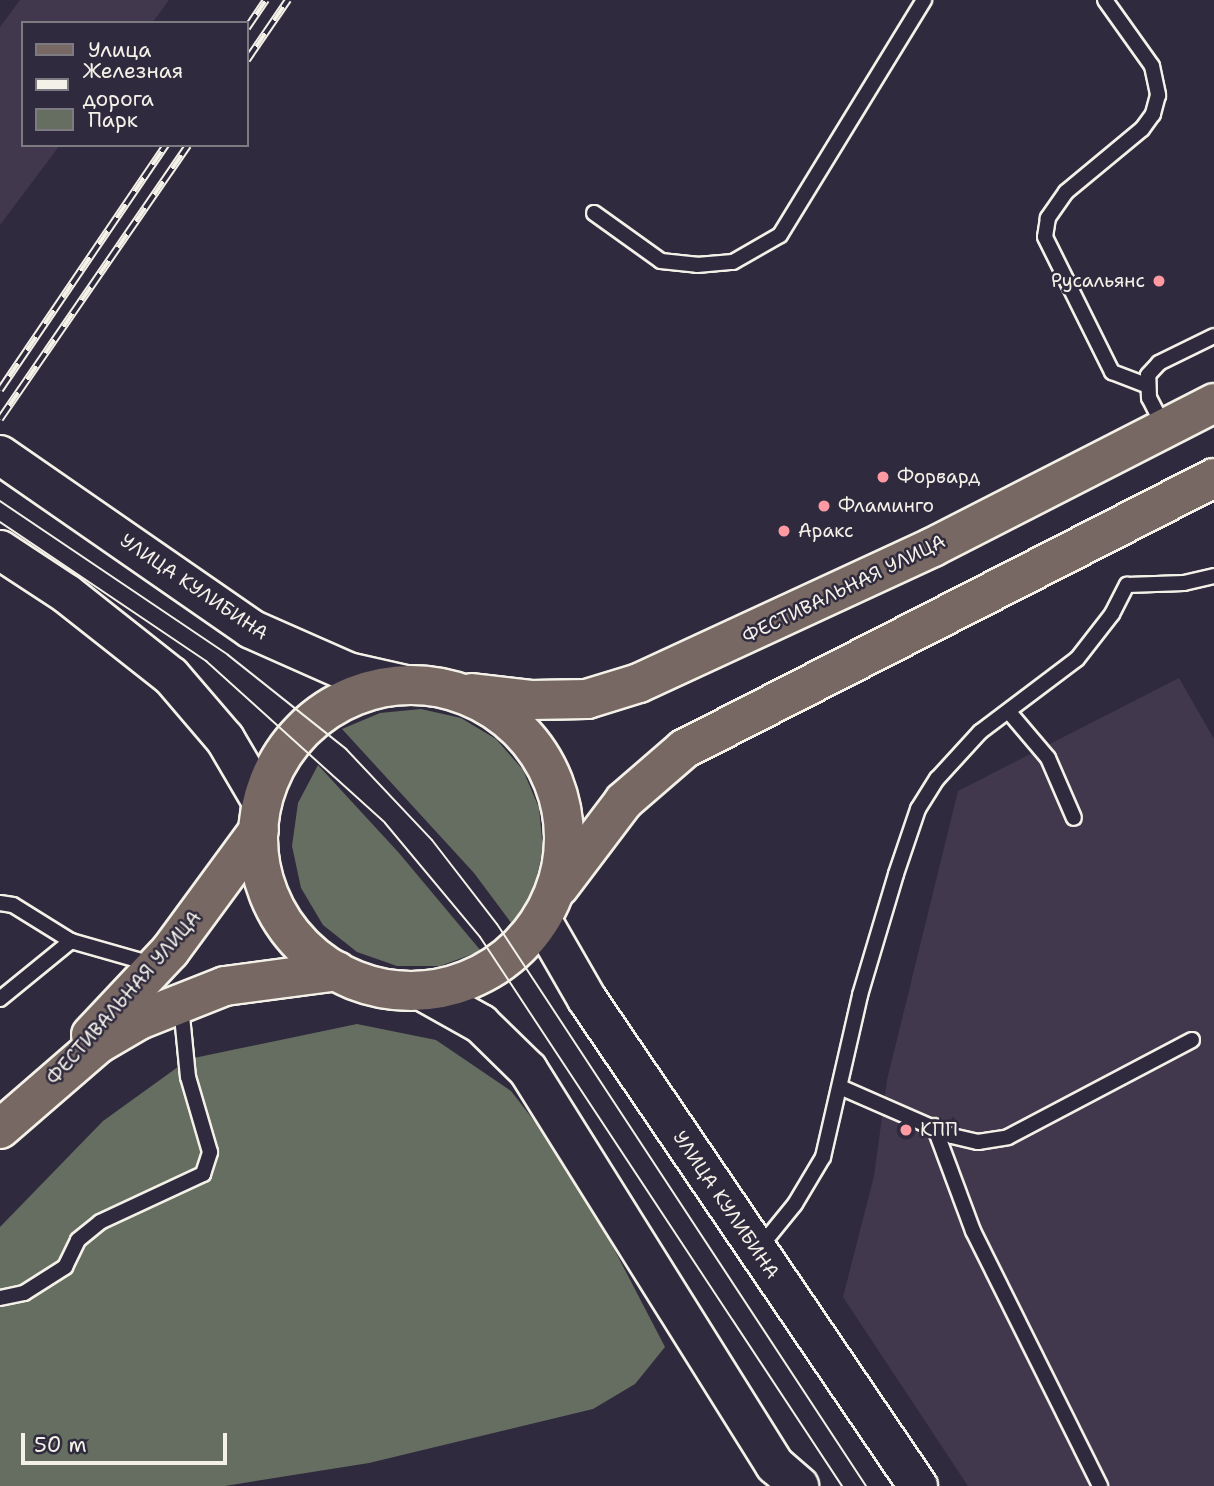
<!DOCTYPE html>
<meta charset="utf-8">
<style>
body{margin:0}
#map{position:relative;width:1214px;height:1486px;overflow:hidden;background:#2f2a3d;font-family:"Shantell Sans",sans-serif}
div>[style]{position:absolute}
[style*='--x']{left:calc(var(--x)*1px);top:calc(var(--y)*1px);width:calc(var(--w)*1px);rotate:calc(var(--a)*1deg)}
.built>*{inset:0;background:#42384d}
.green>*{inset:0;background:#666e61}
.roads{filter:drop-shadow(2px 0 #f4f1e8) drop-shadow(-2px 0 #f4f1e8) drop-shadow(0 2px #f4f1e8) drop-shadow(0 -2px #f4f1e8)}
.lane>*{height:14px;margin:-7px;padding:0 7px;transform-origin:7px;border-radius:7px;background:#2f2a3d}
.secondary>*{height:38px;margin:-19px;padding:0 19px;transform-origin:19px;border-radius:19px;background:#2f2a3d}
.primary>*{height:38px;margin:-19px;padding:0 19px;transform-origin:19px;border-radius:19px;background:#776864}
.primary>.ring{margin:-19px;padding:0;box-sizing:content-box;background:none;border:38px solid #776864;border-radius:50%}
.tram>*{height:2px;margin:-1px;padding:0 1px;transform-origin:1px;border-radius:1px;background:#f4f1e8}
.rail>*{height:8px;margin-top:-4px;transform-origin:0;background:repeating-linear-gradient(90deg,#2f2a3d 0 16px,#f4f1e8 0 32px);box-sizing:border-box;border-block:2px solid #f4f1e8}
.dots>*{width:19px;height:19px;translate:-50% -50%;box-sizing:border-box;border:4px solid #2f2a3d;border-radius:50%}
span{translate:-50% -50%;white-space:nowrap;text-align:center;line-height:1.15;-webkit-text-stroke:5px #2f2a3d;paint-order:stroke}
.poi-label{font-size:19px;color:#f4f1e8}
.right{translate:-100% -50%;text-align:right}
.left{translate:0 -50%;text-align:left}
.street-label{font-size:19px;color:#f4f1e8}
.legend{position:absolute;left:21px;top:21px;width:228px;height:126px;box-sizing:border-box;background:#2f2a3d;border:2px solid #7e7a81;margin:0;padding:9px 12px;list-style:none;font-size:21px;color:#f4f1e8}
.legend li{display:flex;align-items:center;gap:14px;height:35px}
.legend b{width:35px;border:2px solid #7e7a81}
.scale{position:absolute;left:21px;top:1433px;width:206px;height:32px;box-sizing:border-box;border:4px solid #f4f1e8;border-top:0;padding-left:9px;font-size:21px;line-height:24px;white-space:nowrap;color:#f4f1e8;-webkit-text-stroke:5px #2f2a3d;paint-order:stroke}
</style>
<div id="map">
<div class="built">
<i style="clip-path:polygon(20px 0,169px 0,152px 23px,23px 23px,23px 145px,60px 145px,0 225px,0 27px)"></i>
<i style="clip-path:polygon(1179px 678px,1214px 739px,1214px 1486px,968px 1486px,843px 1297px,874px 1176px,887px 1080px,958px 791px)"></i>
</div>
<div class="green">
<i style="clip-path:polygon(421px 709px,461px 718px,496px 739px,523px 770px,539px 808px,543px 849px,534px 889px,512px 924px,474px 873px,342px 729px,380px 713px)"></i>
<i style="clip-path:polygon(318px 765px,399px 853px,481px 951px,440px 966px,397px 966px,357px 952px,323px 925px,301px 888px,292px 846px,298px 803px)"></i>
<i style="clip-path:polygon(357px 1024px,436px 1040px,511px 1091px,574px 1172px,665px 1347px,635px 1384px,593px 1409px,369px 1463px,225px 1486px,0 1486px,0 1227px,103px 1121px,189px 1059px)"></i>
</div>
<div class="roads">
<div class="lane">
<i style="--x:1105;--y:0;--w:81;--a:54.5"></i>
<i style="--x:1152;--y:66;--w:30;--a:78"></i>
<i style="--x:1158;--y:95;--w:20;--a:105"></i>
<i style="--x:1153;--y:114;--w:19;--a:126"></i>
<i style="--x:1142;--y:129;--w:99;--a:140.3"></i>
<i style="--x:1066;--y:192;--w:32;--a:125"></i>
<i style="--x:1048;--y:218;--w:19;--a:99"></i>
<i style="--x:1045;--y:237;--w:151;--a:63.6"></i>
<i style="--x:1112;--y:372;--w:36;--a:21"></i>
<i style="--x:594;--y:213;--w:82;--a:35.6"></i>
<i style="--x:661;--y:261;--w:36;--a:6"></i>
<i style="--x:697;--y:265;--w:36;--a:-5"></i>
<i style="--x:733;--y:262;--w:54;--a:-29.9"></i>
<i style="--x:780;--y:235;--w:276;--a:-58.5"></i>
<i style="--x:1164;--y:427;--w:33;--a:-117"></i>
<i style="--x:1149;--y:398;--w:23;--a:-92"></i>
<i style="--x:1148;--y:375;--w:16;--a:-47"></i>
<i style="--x:1159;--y:363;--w:61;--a:-26.1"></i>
<i style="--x:1009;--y:712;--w:60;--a:49.7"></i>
<i style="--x:1048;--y:758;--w:65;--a:66.6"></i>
<i style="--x:0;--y:903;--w:13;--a:9"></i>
<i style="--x:13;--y:905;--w:68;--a:31.8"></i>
<i style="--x:0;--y:999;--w:92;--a:-39.2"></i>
<i style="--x:71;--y:941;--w:84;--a:15.9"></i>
<i style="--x:840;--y:1087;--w:122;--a:23.6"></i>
<i style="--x:952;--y:1136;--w:27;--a:13"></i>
<i style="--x:978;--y:1142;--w:30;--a:-9"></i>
<i style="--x:1008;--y:1137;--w:208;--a:-27.8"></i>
<i style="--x:934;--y:1126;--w:112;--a:69.6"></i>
<i style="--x:973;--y:1231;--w:285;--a:63.5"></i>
<i style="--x:760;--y:1247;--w:55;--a:-50.9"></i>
<i style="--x:795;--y:1204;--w:55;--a:-59.2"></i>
<i style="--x:823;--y:1157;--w:166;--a:-77.1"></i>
<i style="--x:860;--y:995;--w:126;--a:-73.4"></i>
<i style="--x:896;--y:874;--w:69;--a:-71.3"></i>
<i style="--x:918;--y:809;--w:36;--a:-58"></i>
<i style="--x:937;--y:779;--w:64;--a:-47.5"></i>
<i style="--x:980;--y:732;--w:121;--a:-37"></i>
<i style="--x:1077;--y:659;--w:57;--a:-52.1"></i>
<i style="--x:1112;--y:614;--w:33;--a:-63"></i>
<i style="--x:1127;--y:585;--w:57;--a:-2"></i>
<i style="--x:1184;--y:583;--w:31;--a:-13"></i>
<i style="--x:0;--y:1298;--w:25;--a:-12"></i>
<i style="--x:24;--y:1293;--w:49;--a:-32.4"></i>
<i style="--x:65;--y:1267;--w:30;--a:-64"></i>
<i style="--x:78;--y:1240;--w:28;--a:-39"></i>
<i style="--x:100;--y:1222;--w:114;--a:-25"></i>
<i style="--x:203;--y:1174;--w:23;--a:-72"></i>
<i style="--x:210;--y:1152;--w:78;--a:-106.3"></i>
<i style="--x:188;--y:1077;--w:71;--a:-95.6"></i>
</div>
<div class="secondary">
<i style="--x:0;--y:455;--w:305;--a:34.7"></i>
<i style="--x:251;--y:629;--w:106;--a:23.9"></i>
<i style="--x:348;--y:672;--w:58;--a:12.8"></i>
<i style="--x:0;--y:550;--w:80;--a:33.3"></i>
<i style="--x:67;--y:594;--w:132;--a:38.3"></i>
<i style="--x:171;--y:676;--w:83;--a:49.4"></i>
<i style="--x:225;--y:739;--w:73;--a:59.6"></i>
<i style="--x:541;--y:919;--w:92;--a:60.1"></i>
<i style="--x:587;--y:999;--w:589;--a:55.8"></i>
<i style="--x:422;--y:991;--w:68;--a:29.2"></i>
<i style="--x:481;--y:1024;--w:66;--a:44.4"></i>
<i style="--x:528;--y:1070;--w:466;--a:58"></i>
<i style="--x:775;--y:1465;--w:32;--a:41"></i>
</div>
<div class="primary">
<i class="ring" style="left:258px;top:685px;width:268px;height:268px"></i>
<i style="--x:472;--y:693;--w:59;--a:6.8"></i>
<i style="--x:531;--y:700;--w:56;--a:-1"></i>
<i style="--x:587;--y:699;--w:54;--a:-17.1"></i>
<i style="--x:639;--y:683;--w:324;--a:-24.8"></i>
<i style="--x:933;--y:547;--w:316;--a:-27.1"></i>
<i style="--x:559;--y:887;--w:108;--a:-52.9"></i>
<i style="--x:624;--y:801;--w:79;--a:-40.9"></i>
<i style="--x:684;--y:749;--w:595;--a:-27.08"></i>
<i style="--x:91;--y:1035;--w:115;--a:-46.8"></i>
<i style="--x:170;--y:951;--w:150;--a:-53.7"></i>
<i style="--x:0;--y:1129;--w:130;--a:-40.9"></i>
<i style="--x:98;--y:1044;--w:48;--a:-30.3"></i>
<i style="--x:139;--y:1020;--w:92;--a:-21.6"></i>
<i style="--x:225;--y:986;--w:113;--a:-7.6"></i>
</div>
</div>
<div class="tram">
<i style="--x:0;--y:501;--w:275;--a:34"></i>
<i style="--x:228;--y:655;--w:151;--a:38.5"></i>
<i style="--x:346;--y:749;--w:125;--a:46.6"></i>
<i style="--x:432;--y:840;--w:106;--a:52.3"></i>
<i style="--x:497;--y:924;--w:672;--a:56.71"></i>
<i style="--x:0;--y:522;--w:249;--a:34"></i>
<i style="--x:206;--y:661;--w:241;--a:42.1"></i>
<i style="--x:385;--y:823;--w:148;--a:50.2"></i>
<i style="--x:480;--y:937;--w:658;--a:56.6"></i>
</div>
<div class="rail">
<i style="--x:247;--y:28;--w:34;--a:-56"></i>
<i style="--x:247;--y:60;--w:73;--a:-55.7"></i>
<i style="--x:0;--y:390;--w:296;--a:-55.9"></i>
<i style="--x:0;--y:419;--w:332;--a:-55.5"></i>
</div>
<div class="dots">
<i style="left:1159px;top:281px;background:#ff9aa2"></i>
<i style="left:883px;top:477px;background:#ff9aa2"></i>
<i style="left:824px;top:506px;background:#ff9aa2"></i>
<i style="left:784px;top:531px;background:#ff9aa2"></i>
<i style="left:906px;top:1130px;background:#ff9aa2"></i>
</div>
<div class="poi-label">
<span class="right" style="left:1145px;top:281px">Русальянс</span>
<span class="left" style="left:897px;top:477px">Форвард</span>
<span class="left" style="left:838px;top:506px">Фламинго</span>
<span class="left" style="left:798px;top:531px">Аракс</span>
<span class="left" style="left:920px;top:1130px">КПП</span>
</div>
<div class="street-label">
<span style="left:194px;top:587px;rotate:34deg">УЛИЦА КУЛИБИНА</span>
<span style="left:844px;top:589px;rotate:-26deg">ФЕСТИВАЛЬНАЯ УЛИЦА</span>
<span style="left:124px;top:998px;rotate:-49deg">ФЕСТИВАЛЬНАЯ УЛИЦА</span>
<span style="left:726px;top:1205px;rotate:56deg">УЛИЦА КУЛИБИНА</span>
</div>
<ul class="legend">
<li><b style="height:9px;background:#776864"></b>Улица</li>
<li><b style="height:9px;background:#f4f1e8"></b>Железная дорога</li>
<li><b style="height:19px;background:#666e61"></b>Парк</li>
</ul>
<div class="scale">50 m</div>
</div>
